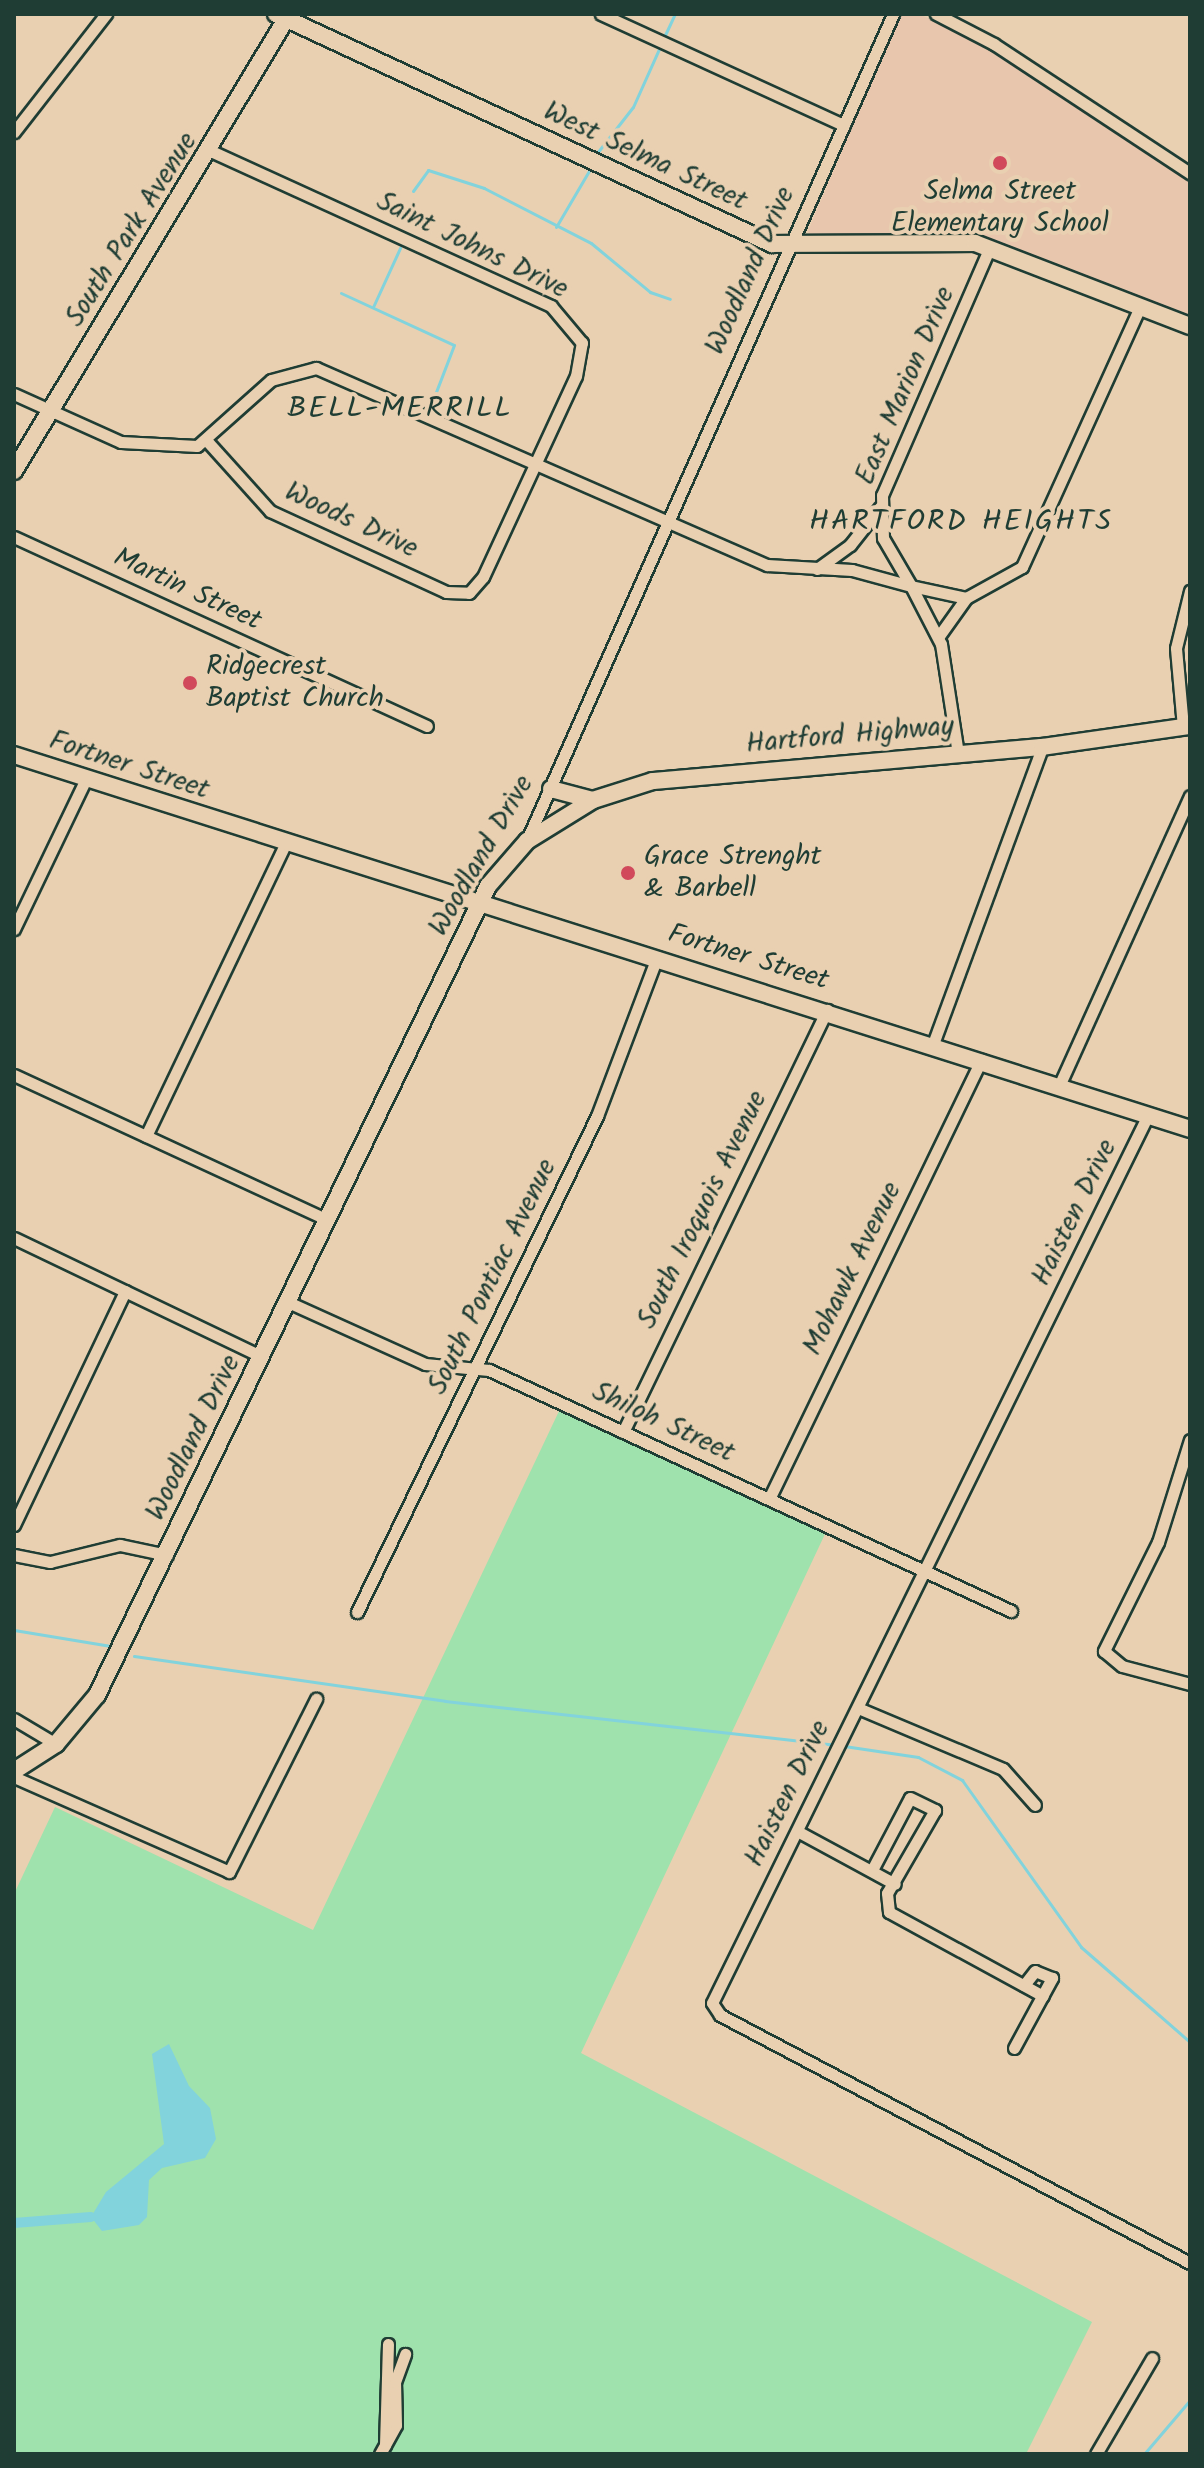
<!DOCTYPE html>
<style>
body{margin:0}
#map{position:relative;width:1204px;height:2468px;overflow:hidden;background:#e9d0b1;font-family:Kalam,sans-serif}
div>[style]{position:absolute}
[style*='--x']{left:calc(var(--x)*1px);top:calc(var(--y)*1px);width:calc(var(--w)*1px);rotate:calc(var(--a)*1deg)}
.built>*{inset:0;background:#e8c6ad}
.green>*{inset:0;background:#9fe2ad}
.water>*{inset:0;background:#82d3dc}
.stream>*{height:3px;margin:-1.5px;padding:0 1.5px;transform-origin:1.5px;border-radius:1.5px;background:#82d3dc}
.canal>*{height:10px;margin:-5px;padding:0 5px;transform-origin:5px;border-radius:5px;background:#82d3dc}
.roads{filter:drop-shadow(2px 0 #1f3d34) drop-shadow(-2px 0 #1f3d34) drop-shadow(0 2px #1f3d34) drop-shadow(0 -2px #1f3d34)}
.street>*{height:11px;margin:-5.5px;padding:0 5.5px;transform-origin:5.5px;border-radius:5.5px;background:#e9d0b1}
.secondary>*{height:16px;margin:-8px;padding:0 8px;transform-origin:8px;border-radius:8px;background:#e9d0b1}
.dots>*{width:22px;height:22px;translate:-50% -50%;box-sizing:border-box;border:4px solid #e9d0b1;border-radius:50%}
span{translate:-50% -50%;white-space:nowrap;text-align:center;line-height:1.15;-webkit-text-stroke:8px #e9d0b1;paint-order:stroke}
.street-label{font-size:28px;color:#1f3d34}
.poi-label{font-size:28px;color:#1f3d34}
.left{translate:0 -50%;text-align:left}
.neighbourhood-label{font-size:30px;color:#1f3d34;letter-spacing:2px}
.frame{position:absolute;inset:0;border:16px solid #1f3d34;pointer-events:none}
</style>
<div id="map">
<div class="built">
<i style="clip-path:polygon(900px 14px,919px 14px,980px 43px,1190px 181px,1190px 320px,973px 236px,811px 240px,808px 231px)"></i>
</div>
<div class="green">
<i style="clip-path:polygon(560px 1409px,825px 1534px,581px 2053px,1092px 2322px,1026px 2454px,14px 2454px,14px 1894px,55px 1807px,313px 1930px)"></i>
</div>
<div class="water">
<i style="clip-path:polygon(169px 2044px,189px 2086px,210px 2108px,216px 2139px,205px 2158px,162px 2168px,149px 2180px,147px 2217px,139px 2225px,102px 2231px,91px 2217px,106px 2192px,164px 2144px,152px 2054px)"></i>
</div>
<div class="stream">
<i style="--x:665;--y:35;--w:23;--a:-65"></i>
<i style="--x:597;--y:153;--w:58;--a:-52"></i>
<i style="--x:633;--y:107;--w:64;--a:-65.9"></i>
<i style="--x:413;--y:191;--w:26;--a:-54"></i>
<i style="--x:428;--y:170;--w:59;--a:17.8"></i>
<i style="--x:484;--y:188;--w:120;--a:27.2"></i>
<i style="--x:591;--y:243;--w:77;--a:39.7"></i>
<i style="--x:650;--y:292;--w:21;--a:19"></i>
<i style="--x:556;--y:227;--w:67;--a:-59.6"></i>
<i style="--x:341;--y:293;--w:124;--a:24.7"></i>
<i style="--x:454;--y:345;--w:70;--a:111"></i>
<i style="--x:373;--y:307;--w:65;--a:-65.4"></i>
<i style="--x:14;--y:1630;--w:98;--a:9.4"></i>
<i style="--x:134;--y:1656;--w:314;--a:8.2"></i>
<i style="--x:445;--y:1701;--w:394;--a:6.4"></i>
<i style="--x:844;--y:1746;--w:75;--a:8.5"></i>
<i style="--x:918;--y:1757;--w:50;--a:27.6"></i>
<i style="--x:962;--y:1780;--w:205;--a:54.5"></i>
<i style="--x:1081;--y:1947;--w:145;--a:41.1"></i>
<i style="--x:1144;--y:2454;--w:71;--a:-49.6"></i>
</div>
<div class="canal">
<i style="--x:14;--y:2223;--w:77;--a:-4.5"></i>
</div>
<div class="roads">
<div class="street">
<i style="--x:601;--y:14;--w:267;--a:24.6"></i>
<i style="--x:936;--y:14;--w:65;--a:27.3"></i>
<i style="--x:994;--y:44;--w:235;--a:33.4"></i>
<i style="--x:14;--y:132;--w:150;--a:-52.1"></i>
<i style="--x:990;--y:247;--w:270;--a:113.5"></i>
<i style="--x:882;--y:495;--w:43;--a:88.7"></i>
<i style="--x:883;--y:538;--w:56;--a:59.7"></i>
<i style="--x:911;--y:586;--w:56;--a:12.3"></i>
<i style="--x:966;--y:598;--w:64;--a:-29"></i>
<i style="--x:1022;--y:567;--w:286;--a:-65.6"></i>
<i style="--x:14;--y:394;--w:117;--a:24.2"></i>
<i style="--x:121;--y:442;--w:76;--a:3"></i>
<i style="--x:197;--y:446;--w:99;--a:-41.7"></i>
<i style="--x:271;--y:380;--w:47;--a:-14.9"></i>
<i style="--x:316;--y:368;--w:492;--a:23.6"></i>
<i style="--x:767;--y:565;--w:85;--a:3.4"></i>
<i style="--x:852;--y:570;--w:61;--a:15.2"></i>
<i style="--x:911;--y:586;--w:65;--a:62.7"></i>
<i style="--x:941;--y:644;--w:111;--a:81.2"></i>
<i style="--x:207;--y:441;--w:94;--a:48"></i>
<i style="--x:270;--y:511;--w:194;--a:24.7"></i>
<i style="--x:446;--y:592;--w:23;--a:2"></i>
<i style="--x:469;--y:593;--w:21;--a:-49"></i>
<i style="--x:483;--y:577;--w:221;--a:-65.2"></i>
<i style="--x:576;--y:376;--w:34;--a:-80"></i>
<i style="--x:582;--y:343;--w:48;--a:-130"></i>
<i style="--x:551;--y:306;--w:374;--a:-155.5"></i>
<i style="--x:14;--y:537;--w:454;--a:24.6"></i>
<i style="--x:817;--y:569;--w:41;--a:-36"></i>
<i style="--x:850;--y:545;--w:48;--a:-51.7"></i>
<i style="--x:939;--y:636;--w:47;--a:-54.6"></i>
<i style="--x:1183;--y:727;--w:79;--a:-95.1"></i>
<i style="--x:1176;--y:648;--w:59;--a:-76.2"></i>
<i style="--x:527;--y:840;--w:903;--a:-66.1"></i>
<i style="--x:14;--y:929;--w:166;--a:-64.4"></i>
<i style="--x:933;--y:1044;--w:316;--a:-69.8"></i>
<i style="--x:14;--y:1075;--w:346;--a:24.8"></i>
<i style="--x:1059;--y:1086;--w:318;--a:-65.7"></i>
<i style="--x:1148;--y:1115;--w:989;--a:116.15"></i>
<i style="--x:712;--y:2003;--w:14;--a:56"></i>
<i style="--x:720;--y:2015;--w:531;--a:27.82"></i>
<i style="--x:146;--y:1136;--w:323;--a:-64.5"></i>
<i style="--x:14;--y:1238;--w:275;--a:25.6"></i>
<i style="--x:288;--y:1302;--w:150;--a:24.3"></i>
<i style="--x:425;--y:1364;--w:64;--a:5.4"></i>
<i style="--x:489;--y:1370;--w:575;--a:24.78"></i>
<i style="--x:623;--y:1432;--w:469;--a:-64.2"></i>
<i style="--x:1190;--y:1440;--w:107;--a:107.4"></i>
<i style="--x:1158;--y:1542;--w:122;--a:116.4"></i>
<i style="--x:1104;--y:1651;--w:23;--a:40"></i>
<i style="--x:1122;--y:1666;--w:70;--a:14.8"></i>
<i style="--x:769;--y:1499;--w:488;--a:-64.2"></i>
<i style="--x:14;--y:1525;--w:259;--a:-64.6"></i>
<i style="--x:14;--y:1555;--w:37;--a:11"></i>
<i style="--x:50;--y:1562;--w:72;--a:-13.7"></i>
<i style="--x:120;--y:1545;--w:48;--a:12"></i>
<i style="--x:357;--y:1612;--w:551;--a:-64.18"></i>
<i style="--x:597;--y:1116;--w:170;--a:-69.3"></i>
<i style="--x:858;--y:1708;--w:157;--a:22.8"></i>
<i style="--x:1003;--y:1769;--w:48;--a:48.4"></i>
<i style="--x:14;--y:1719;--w:49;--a:30.8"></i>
<i style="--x:14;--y:1777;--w:235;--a:23.8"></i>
<i style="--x:229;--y:1872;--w:194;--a:-63.3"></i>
<i style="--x:797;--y:1831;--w:111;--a:28.4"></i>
<i style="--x:872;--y:1870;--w:81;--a:-62.2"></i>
<i style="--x:910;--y:1798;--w:28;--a:26"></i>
<i style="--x:935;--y:1810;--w:96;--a:120"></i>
<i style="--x:887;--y:1893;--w:19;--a:84"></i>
<i style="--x:889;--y:1912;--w:175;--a:28.6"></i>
<i style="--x:1014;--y:2048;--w:80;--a:-61.5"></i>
<i style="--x:1052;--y:1978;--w:18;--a:-158"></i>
<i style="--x:1035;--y:1971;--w:18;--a:128"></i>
<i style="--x:385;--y:2445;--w:101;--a:-88.3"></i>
<i style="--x:380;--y:2454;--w:33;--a:-61"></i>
<i style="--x:396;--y:2425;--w:43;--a:-91.3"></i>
<i style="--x:395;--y:2382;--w:30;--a:-70"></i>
<i style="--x:1096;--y:2454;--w:111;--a:-59.7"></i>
</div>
<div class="secondary">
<i style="--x:276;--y:14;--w:547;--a:24.88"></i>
<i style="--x:772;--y:244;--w:203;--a:-0.3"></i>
<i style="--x:975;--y:243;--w:230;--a:21.1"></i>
<i style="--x:14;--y:471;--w:533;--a:-58.96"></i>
<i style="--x:14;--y:755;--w:1234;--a:17.64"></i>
<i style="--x:551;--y:789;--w:43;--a:14.7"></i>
<i style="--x:14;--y:1771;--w:50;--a:-32.7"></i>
<i style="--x:56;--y:1744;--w:64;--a:-50.1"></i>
<i style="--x:97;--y:1695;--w:899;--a:-64.2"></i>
<i style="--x:488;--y:886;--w:60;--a:-49.1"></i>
<i style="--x:527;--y:841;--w:78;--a:-31.8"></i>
<i style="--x:593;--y:800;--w:63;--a:-17.6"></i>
<i style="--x:653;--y:781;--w:390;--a:-5"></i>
<i style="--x:1042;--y:747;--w:149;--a:-8.1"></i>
</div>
</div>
<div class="dots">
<i style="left:1000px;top:163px;background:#d1495b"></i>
<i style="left:190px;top:683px;background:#d1495b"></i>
<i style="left:628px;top:873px;background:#d1495b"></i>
</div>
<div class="street-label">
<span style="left:645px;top:157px;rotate:25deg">West Selma Street</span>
<span style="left:132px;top:230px;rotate:-58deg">South Park Avenue</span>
<span style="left:472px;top:246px;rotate:26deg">Saint Johns Drive</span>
<span style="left:751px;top:271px;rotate:-66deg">Woodland Drive</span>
<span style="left:906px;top:386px;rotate:-67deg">East Marion Drive</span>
<span style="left:351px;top:521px;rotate:25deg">Woods Drive</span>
<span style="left:187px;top:590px;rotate:25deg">Martin Street</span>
<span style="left:850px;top:736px;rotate:-5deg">Hartford Highway</span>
<span style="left:129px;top:766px;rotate:18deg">Fortner Street</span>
<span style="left:482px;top:856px;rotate:-60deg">Woodland Drive</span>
<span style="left:748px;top:958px;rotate:17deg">Fortner Street</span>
<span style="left:703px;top:1210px;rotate:-64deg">South Iroquois Avenue</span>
<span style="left:1075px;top:1213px;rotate:-64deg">Haisten Drive</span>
<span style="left:853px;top:1269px;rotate:-64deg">Mohawk Avenue</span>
<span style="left:493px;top:1277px;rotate:-64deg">South Pontiac Avenue</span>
<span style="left:663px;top:1423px;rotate:25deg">Shiloh Street</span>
<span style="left:194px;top:1438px;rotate:-64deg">Woodland Drive</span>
<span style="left:788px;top:1794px;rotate:-64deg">Haisten Drive</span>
</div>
<div class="poi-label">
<span style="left:1000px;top:208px">Selma Street<br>Elementary School</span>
<span class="left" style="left:206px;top:683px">Ridgecrest<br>Baptist Church</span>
<span class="left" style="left:644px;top:873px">Grace Strenght<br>&amp; Barbell</span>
</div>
<div class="neighbourhood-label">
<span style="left:400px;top:409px">BELL-MERRILL</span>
<span style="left:961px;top:522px">HARTFORD HEIGHTS</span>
</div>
<div class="frame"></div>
</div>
